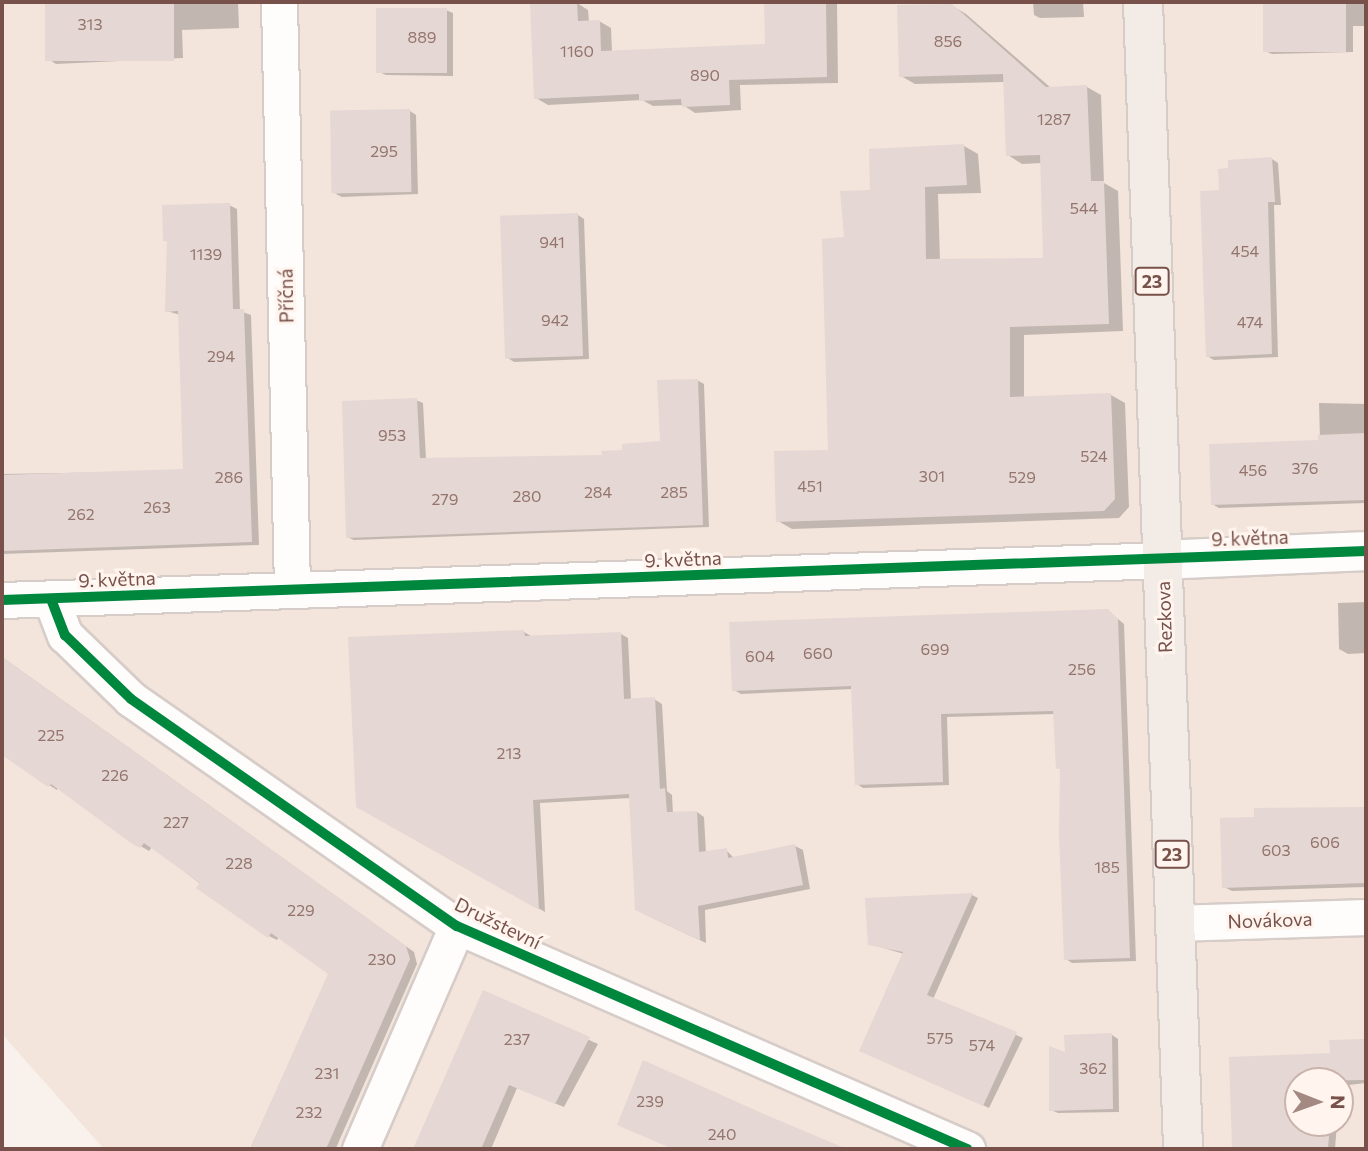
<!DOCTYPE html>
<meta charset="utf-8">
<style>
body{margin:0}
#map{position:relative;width:1368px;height:1151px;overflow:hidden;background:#f8f1ec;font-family:Commissioner,sans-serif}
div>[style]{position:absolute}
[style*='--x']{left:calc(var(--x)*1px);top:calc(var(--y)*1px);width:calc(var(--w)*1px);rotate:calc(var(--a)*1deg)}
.residential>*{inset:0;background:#f3e5dc}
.shadow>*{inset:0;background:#0003}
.building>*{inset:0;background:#e5d7d3;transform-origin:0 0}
.roads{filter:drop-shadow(2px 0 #d6ccc8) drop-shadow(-2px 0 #d6ccc8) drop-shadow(0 2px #d6ccc8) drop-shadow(0 -2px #d6ccc8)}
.minor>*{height:35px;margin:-17.5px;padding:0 17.5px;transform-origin:17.5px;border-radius:17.5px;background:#fefdfc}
.secondary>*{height:38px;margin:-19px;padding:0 19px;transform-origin:19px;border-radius:19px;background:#fefdfc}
.primary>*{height:38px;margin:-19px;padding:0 19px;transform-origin:19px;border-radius:19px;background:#f3ebe6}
.cycleway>*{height:10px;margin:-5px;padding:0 5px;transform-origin:5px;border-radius:5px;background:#00873e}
span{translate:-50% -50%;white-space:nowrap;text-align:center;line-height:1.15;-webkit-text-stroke:6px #fff5ee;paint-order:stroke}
.number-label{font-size:16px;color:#94756e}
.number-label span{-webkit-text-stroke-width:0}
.shield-label span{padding:2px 5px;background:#fff5ee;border:2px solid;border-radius:5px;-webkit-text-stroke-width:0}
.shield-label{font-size:18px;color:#77514a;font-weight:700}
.street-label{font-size:19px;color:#77514a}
.frame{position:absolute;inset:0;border:4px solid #77514a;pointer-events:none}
.north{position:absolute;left:1284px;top:1067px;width:70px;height:70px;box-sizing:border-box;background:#fff5ee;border:2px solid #c9b3ac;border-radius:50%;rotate:91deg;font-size:19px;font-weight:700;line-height:28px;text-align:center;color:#77514a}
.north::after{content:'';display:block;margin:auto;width:24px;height:32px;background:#a48983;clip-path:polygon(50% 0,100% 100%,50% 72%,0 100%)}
</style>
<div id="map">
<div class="residential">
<i style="clip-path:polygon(evenodd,2px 2px,1366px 2px,1366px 1149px,104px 1149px,2px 1034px,2px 2px,1298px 1081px,1340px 1081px,1340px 1123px,1298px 1123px,1298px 1081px)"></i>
</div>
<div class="shadow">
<i style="clip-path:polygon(47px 2px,238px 2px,239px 28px,182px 30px,183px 58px,56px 64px,50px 60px)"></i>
<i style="clip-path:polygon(766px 2px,837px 2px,838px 83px,740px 85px,741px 110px,695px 113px,683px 105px,653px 106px,642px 100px,548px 105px,536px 98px,577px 3px,588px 10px,589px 22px,599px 21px,611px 28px,612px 52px,767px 46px)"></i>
<i style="clip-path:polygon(1033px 2px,1083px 2px,1084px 17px,1040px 18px,1034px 15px)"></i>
<i style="clip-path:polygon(1264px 2px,1366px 2px,1366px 26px,1353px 26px,1353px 52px,1272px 54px,1265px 51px)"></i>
<i style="clip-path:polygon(951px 5px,966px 14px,1051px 88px,1087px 87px,1101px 95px,1104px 183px,1118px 191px,1123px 331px,1024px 335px,1024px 398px,1111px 395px,1125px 403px,1129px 507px,1119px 518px,792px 529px,778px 521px,830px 452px,846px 239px,872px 191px,964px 146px,978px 154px,981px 193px,938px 194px,940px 261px,1045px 260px,1042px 163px,1022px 164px,1008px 155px,1005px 82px,915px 84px,901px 76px)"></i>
<i style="clip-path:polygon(446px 10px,453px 13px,453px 76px,386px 75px,379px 72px)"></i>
<i style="clip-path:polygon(410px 111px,416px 115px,418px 194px,342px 197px,336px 194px)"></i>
<i style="clip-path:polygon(1272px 159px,1278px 163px,1281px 205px,1274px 205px,1278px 357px,1214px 360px,1207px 356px,1220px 192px)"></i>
<i style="clip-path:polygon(229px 205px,237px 209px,240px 311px,251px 315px,259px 545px,2px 554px,2px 474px,185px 471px,180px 315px,167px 311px,168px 242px,165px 240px)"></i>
<i style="clip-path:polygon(578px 215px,584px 219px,589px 359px,514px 362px,508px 358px)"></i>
<i style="clip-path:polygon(697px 380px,704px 384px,709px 527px,354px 540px,347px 537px,416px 400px,423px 403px,426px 459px,604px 457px,662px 443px)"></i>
<i style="clip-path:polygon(1319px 403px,1366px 404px,1366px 503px,1219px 508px,1212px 504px,1320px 441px)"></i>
<i style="clip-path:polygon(1366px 602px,1366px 653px,1348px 654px,1339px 649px,1338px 603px)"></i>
<i style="clip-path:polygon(1107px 610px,1124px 624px,1136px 961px,1072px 963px,1066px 959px,1062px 770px,1057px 767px,1055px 714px,947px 717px,949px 785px,863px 788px,857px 784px,853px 689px,741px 694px,734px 690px)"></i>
<i style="clip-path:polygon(524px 632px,531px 636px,621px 634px,628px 638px,631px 700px,654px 699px,662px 704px,667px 791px,672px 795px,673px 814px,697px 812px,704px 817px,706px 853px,726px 850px,734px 858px,795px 846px,803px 850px,810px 889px,705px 910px,706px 943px,644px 914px,631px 798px,540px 803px,545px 912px,358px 806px)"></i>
<i style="clip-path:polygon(2px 657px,414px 952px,417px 964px,336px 1148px,250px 1149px,330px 973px,279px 937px,277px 940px,269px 936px,152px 847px,149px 851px,132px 841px,58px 787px,57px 790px,49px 785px,2px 753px)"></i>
<i style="clip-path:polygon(1366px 809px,1366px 887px,1232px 891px,1224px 887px,1256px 818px,1256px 810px)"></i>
<i style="clip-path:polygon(972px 895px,978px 898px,926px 1015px,904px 954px,870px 944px,867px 900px)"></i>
<i style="clip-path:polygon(1365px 967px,1366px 1083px,1340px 1086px,1340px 1081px,1298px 1081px,1298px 1123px,1337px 1123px,1335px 1149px,1234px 1149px,1230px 1059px,1331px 1054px,1331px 1042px,1365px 1041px)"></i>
<i style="clip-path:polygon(484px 993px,598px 1044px,564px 1107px,517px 1088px,491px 1149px,415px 1149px)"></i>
<i style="clip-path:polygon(955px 1008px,1023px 1038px,989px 1108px,931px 1081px)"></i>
<i style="clip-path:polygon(1112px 1035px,1118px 1039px,1119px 1112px,1058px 1113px,1051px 1110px,1067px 1055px,1066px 1036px)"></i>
<i style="clip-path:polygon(625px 1128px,831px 1145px,830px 1149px,675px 1149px)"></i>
</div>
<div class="building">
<i style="left:45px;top:2px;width:129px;height:59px"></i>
<i style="clip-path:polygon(577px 2px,578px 21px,600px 20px,601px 51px,765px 44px,764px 2px,826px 2px,827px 77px,729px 80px,730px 105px,682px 107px,681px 99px,639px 101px,639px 94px,534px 99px,530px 3px)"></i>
<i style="left:1263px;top:2px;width:83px;height:50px"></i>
<i style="clip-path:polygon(952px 4px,1046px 87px,1087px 85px,1091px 181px,1104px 181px,1109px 324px,1010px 327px,1010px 397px,1111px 393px,1115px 499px,1104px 511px,776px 522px,774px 451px,828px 450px,822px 239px,844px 237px,840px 191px,870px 190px,869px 149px,964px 144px,967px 185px,925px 187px,926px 259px,1043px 258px,1040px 155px,1006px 156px,1003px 74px,899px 77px,897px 5px)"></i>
<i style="left:376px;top:8px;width:71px;height:65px"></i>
<i style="left:410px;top:109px;width:83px;height:80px;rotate:89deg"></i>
<i style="clip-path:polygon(1272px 157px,1275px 202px,1268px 202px,1272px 354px,1206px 357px,1200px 191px,1219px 190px,1218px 169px,1228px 168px,1228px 160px)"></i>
<i style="clip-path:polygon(230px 203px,233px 309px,244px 309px,252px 542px,2px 551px,2px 475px,183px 469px,178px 311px,165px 312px,167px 241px,163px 241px,162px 205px)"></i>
<i style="left:578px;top:213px;width:143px;height:78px;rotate:88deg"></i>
<i style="clip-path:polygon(698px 379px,703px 525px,346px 538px,342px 401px,417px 398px,420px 458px,602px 455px,601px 451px,622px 450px,622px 444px,660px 441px,657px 380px)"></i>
<i style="clip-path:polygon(1366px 433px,1366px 500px,1211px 505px,1209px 444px,1318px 440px,1318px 435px)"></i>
<i style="clip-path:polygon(1108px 609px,1118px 619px,1130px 958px,1064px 960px,1059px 835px,1060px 768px,1056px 769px,1053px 711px,941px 714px,943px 782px,855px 785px,851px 686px,732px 691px,729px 622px)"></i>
<i style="clip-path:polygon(524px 630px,525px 636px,621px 632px,624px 699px,655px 697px,660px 789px,665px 788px,667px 812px,697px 811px,699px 852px,727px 848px,728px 858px,795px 844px,803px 885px,698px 906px,700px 940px,635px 910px,629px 794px,533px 800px,539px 910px,356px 807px,348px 637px)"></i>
<i style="clip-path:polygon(2px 657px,406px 946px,410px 959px,326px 1149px,250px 1149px,328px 974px,271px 933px,268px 938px,196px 888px,200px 883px,144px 843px,140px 848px,131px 843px,51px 784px,48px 787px,2px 755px)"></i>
<i style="clip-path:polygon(1366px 807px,1366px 883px,1222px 888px,1220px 818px,1254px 817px,1254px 808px)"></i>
<i style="clip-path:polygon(973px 893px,927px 995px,1017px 1032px,983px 1106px,859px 1051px,903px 952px,868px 945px,865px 898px)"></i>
<i style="clip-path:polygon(483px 990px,590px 1037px,555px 1104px,509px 1085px,481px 1149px,413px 1149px)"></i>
<i style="clip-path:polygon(1112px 1033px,1113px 1109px,1049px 1111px,1049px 1046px,1065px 1052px,1064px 1035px)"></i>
<i style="clip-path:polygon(1364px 1039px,1365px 1080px,1298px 1081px,1298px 1123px,1330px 1123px,1328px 1149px,1232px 1149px,1229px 1057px,1330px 1053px,1329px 1040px)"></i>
<i style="clip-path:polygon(643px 1060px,766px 1115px,847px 1149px,673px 1149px,617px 1125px)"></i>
</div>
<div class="roads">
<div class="minor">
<i style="--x:279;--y:2;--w:588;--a:88.73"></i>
<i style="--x:51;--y:599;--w:39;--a:69"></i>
<i style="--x:65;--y:635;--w:92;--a:44.1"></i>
<i style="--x:131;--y:699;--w:397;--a:34.9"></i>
<i style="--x:457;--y:926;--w:557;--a:23.62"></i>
<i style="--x:2;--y:600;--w:1161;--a:-1.97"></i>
<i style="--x:1175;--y:923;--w:191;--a:-1.8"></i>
<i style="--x:360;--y:1149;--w:243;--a:-66.5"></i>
</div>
<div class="secondary">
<i style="--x:1162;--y:560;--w:204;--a:-2.5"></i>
</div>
<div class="primary">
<i style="--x:1143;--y:2;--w:1148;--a:88"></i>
</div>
</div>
<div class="cycleway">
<i style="--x:51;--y:599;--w:39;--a:69"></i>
<i style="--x:65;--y:635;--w:92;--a:44.1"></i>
<i style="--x:131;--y:699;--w:397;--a:34.9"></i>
<i style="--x:457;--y:926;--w:557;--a:23.62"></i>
<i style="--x:2;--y:600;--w:1365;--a:-2.06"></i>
</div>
<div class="number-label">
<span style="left:90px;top:24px">313</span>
<span style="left:422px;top:37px">889</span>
<span style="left:948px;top:41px">856</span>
<span style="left:577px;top:51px">1160</span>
<span style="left:705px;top:75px">890</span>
<span style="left:1054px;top:119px">1287</span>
<span style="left:384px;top:151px">295</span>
<span style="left:1084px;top:208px">544</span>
<span style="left:552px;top:242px">941</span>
<span style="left:1245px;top:251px">454</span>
<span style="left:206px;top:254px">1139</span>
<span style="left:555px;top:320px">942</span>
<span style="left:1250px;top:322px">474</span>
<span style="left:221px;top:356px">294</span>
<span style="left:392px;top:435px">953</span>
<span style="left:1094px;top:456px">524</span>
<span style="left:1305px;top:468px">376</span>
<span style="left:1253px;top:470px">456</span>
<span style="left:932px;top:476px">301</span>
<span style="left:229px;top:477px">286</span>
<span style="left:1022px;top:477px">529</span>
<span style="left:810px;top:486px">451</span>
<span style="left:598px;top:492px">284</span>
<span style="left:674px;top:492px">285</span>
<span style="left:527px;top:496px">280</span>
<span style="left:445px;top:499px">279</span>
<span style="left:157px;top:507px">263</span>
<span style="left:81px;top:514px">262</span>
<span style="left:935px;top:649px">699</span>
<span style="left:818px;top:653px">660</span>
<span style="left:760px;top:656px">604</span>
<span style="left:1082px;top:669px">256</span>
<span style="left:51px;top:735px">225</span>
<span style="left:509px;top:753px">213</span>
<span style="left:115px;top:775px">226</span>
<span style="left:176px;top:822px">227</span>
<span style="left:1325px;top:842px">606</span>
<span style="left:1276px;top:850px">603</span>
<span style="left:239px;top:863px">228</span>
<span style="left:1107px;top:867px">185</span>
<span style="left:301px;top:910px">229</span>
<span style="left:382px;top:959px">230</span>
<span style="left:940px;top:1038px">575</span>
<span style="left:517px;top:1039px">237</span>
<span style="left:982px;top:1045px">574</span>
<span style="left:1093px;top:1068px">362</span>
<span style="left:327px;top:1073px">231</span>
<span style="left:650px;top:1101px">239</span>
<span style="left:309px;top:1112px">232</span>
<span style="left:722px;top:1134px">240</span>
</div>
<div class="shield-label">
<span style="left:1152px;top:281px">23</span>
<span style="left:1172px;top:854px">23</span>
</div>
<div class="street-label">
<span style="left:286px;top:296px;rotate:-91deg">Příčná</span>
<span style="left:1250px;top:538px;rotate:-2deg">9. května</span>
<span style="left:683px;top:559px;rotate:-2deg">9. května</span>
<span style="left:117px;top:579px;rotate:-2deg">9. května</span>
<span style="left:1164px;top:617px;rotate:-92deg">Rezkova</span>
<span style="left:1270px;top:920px;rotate:-2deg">Novákova</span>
<span style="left:498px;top:923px;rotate:26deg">Družstevní</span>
</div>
<div class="frame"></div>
<div class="north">N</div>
</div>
